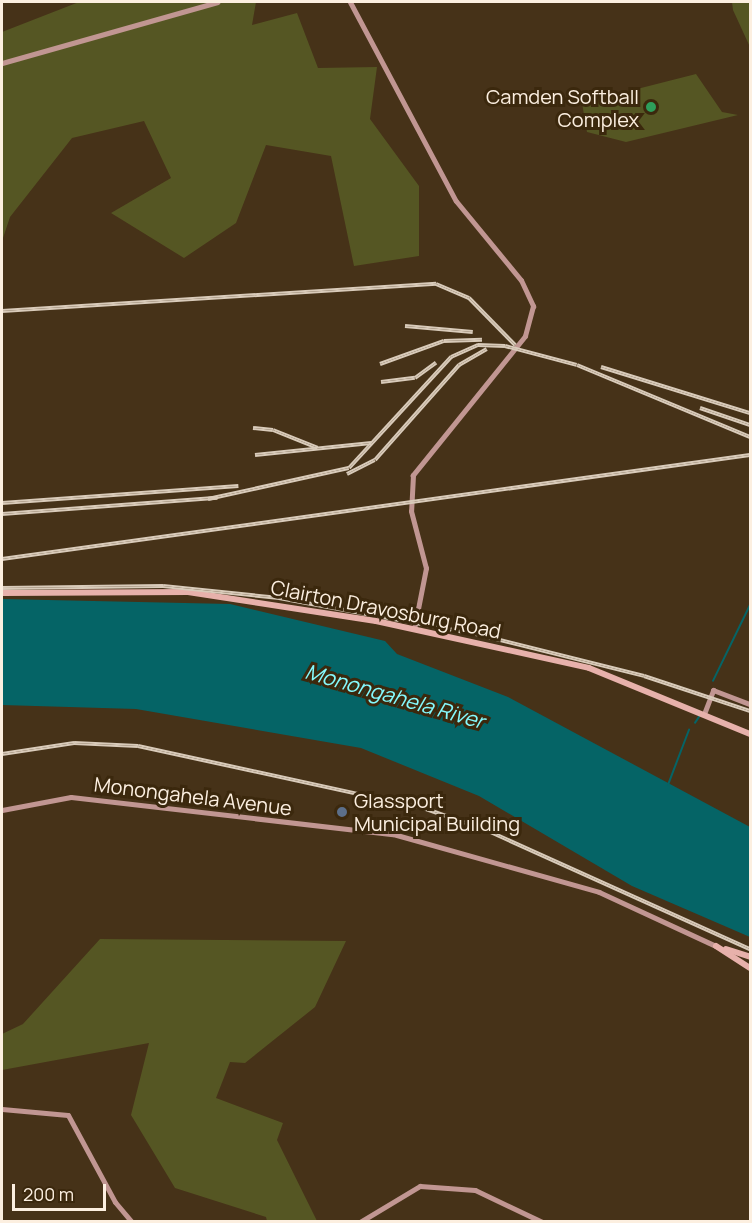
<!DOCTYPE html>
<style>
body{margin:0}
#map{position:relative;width:752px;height:1223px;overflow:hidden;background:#463218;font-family:Manrope,sans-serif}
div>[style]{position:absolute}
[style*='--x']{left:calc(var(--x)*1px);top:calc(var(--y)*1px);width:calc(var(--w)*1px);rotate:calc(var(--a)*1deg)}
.green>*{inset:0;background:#555623}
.water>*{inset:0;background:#056466}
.stream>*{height:1.5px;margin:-0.75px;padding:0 0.75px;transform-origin:0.75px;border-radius:0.75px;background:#056466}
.secondary>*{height:5px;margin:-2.5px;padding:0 2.5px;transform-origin:2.5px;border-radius:2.5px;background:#c19692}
.primary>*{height:6px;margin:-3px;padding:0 3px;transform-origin:3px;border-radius:3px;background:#e7b1ab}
.rail>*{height:4px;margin-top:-2px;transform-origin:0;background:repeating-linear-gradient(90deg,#3b280d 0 4.5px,#d9cbba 0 9px);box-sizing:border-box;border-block:2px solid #d9cbba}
.dots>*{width:16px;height:16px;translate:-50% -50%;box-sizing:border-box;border:3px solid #3b280d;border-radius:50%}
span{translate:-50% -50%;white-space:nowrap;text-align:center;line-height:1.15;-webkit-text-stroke:6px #3b280d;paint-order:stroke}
.poi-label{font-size:20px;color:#fcefe0}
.right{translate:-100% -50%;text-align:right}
.left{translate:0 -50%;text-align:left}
.street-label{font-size:20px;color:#fcefe0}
.water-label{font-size:21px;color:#85fafd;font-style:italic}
.frame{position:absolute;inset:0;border:3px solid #fcefe0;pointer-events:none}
.scale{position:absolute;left:12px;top:1184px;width:94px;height:27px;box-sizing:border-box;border:3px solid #fcefe0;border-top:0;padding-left:8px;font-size:18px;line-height:21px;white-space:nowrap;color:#fcefe0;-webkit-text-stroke:4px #3b280d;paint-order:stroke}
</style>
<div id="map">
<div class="green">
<i style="clip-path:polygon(79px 2px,256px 2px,252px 25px,297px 13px,318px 68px,377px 67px,370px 119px,419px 186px,419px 256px,354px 266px,331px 156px,266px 145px,236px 223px,184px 258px,111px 213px,171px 178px,144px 121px,72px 138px,10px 217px,2px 241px,2px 32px)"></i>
<i style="clip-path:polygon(732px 2px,750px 2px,750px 47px,733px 10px)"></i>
<i style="clip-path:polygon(696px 74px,722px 112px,738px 115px,626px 142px,587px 132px,582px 103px)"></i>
<i style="clip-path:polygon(100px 939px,346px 941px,315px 1007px,245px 1063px,230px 1062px,216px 1098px,283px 1123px,277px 1140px,317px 1221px,267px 1221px,266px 1217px,175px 1188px,131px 1115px,149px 1043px,2px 1070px,2px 1034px,23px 1024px)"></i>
</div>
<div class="water">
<i style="clip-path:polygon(2px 599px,230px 604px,385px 641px,397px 654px,508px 697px,750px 827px,750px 937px,632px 886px,479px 796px,361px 748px,136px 709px,2px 705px)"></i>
</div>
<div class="stream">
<i style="--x:713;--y:681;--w:85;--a:-64"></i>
<i style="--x:695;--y:723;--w:7;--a:-56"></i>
<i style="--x:668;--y:785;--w:59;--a:-69.1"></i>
</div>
<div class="secondary">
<i style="--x:350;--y:2;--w:225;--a:62"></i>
<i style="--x:456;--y:201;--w:102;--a:50.6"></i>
<i style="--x:521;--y:280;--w:29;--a:65"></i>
<i style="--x:533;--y:306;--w:31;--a:105"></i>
<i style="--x:525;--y:336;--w:179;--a:128.9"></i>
<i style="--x:413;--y:475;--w:36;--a:93"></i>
<i style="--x:411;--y:511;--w:59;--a:75.3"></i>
<i style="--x:426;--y:568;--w:62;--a:101.1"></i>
<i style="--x:2;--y:63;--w:224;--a:-15.8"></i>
<i style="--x:704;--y:714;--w:26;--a:-69"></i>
<i style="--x:713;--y:690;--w:40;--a:21"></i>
<i style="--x:2;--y:810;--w:70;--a:-10.7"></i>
<i style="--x:71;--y:797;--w:324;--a:6.6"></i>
<i style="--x:393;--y:834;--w:214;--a:15.7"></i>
<i style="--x:599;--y:892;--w:129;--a:24.8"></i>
<i style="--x:2;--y:1109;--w:66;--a:5.2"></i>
<i style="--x:68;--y:1115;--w:99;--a:61.6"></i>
<i style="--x:115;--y:1202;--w:26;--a:50"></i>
<i style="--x:360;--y:1222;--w:70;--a:-31"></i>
<i style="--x:420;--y:1186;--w:55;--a:4.2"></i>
<i style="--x:475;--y:1190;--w:74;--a:25.5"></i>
</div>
<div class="primary">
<i style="--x:2;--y:593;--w:186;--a:-0.3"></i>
<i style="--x:188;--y:592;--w:190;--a:8.8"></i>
<i style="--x:376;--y:621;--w:218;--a:12.4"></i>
<i style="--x:589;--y:668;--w:174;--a:22.3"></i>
<i style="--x:716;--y:946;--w:40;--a:32.9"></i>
<i style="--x:726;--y:949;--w:25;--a:18"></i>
</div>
<div class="rail">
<i style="--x:2;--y:311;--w:435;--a:-3.6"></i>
<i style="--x:436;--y:284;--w:36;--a:23"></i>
<i style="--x:469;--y:298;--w:66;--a:45.6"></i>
<i style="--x:405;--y:326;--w:68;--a:5"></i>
<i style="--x:380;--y:364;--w:68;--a:-19.8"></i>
<i style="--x:444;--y:341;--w:38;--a:-2"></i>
<i style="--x:601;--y:367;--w:156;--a:17.2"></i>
<i style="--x:381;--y:382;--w:34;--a:-7"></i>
<i style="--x:415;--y:378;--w:26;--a:-36"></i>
<i style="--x:700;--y:408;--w:53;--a:18.8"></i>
<i style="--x:253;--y:428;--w:20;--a:6"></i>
<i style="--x:273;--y:430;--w:48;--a:21.8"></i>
<i style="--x:255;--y:455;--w:117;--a:-5.9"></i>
<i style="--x:347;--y:474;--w:31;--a:-27"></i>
<i style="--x:375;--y:460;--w:127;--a:-48.5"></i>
<i style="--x:459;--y:365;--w:32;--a:-30"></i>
<i style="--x:208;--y:499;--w:144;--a:-12.4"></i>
<i style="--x:349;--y:468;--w:151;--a:-47.4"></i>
<i style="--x:451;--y:357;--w:30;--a:-24"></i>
<i style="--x:478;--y:345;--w:27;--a:2"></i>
<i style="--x:505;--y:346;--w:74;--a:14.8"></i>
<i style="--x:577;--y:365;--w:187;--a:22.6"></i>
<i style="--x:2;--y:503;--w:237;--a:-4.1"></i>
<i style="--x:2;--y:514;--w:216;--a:-4.3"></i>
<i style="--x:2;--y:559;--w:755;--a:-7.92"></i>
<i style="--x:2;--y:588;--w:161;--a:-0.7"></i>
<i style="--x:163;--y:586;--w:117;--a:5.9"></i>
<i style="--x:279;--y:598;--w:204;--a:10.4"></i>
<i style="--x:480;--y:635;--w:169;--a:14"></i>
<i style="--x:644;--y:676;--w:112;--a:18.3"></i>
<i style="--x:2;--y:754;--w:73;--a:-8.7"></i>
<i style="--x:74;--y:743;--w:64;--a:2.7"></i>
<i style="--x:138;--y:746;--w:295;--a:12.3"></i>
<i style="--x:426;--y:809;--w:64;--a:19.3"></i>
<i style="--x:486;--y:830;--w:290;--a:24.3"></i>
</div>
<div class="dots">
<i style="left:651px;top:107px;background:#2e9e5b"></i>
<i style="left:342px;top:812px;background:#5c6f8a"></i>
</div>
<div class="poi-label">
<span class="right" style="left:639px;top:108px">Camden Softball<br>Complex</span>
<span class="left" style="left:354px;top:812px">Glassport<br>Municipal Building</span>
</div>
<div class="street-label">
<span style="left:386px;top:609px;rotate:11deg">Clairton Dravosburg Road</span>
<span style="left:193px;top:796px;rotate:7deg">Monongahela Avenue</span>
</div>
<div class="water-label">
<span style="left:395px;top:696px;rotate:16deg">Monongahela River</span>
</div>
<div class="frame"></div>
<div class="scale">200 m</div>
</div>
